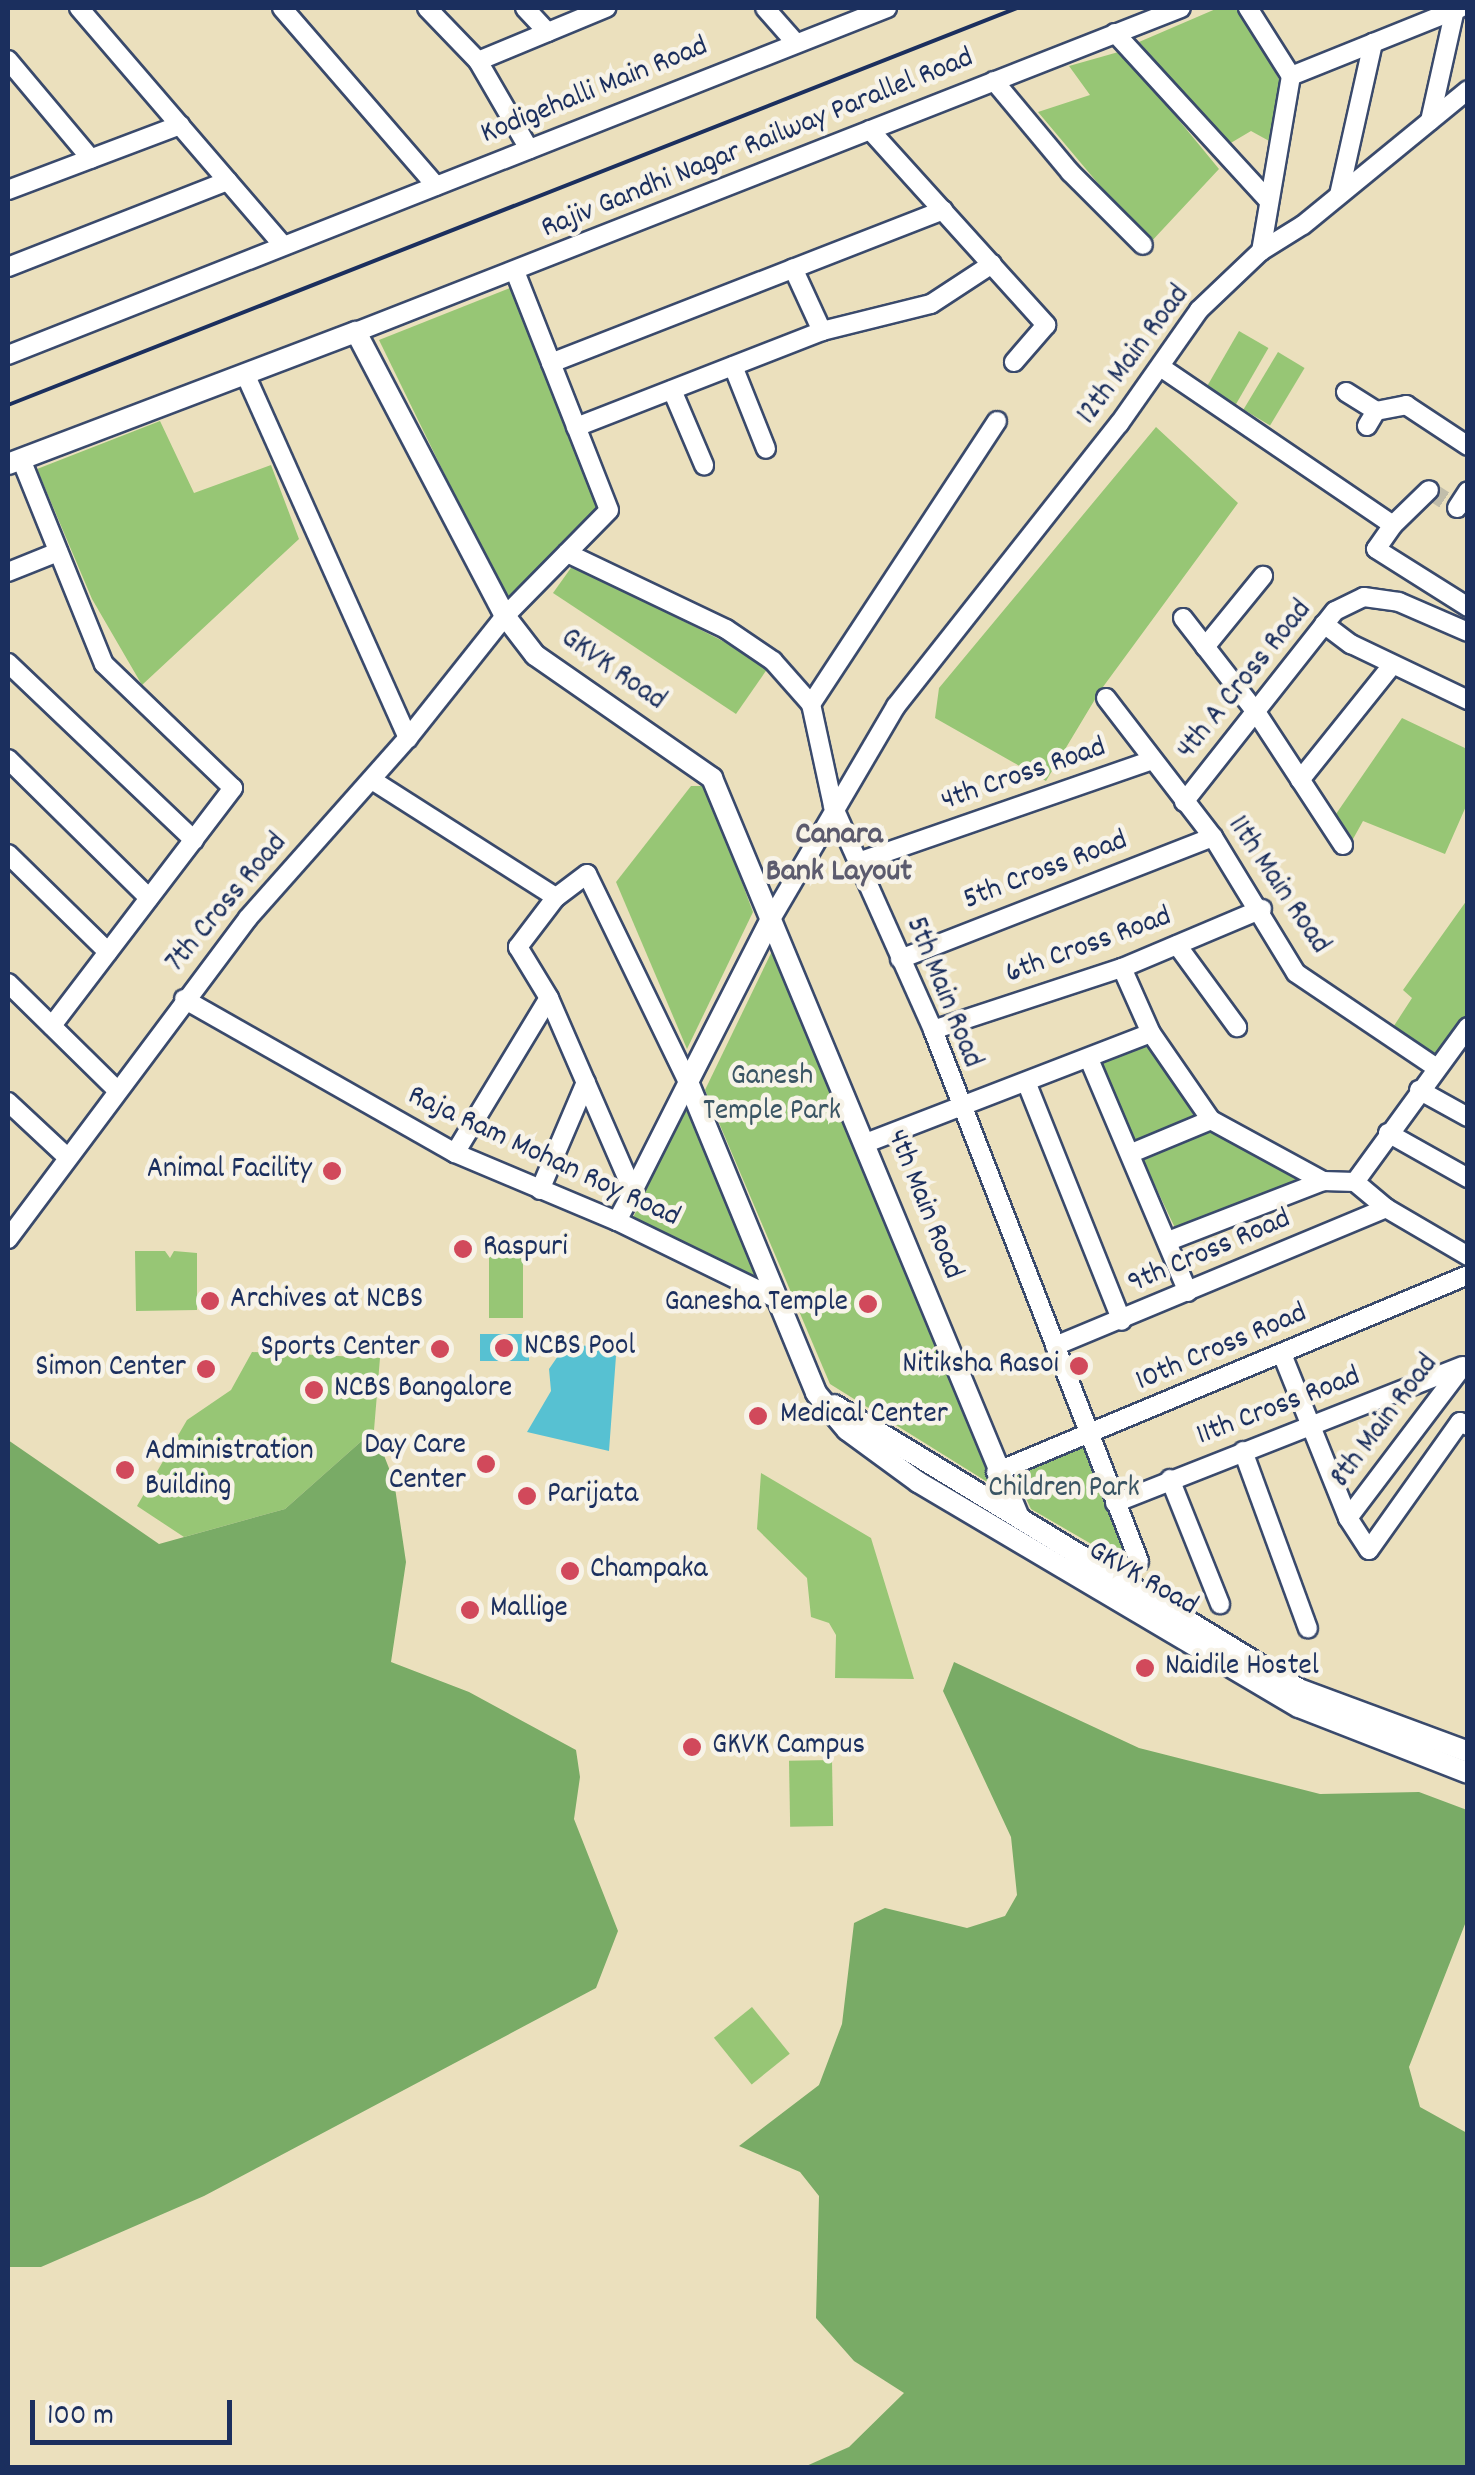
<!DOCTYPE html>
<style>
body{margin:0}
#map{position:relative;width:1475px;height:2475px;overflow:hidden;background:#ebe0bd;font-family:Dekko,sans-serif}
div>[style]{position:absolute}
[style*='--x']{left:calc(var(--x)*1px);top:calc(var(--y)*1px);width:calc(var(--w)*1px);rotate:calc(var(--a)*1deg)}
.green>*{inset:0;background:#97c675;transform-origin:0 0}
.forest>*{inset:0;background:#79ab66}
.water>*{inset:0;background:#57c1d2;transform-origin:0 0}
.minor-tunnel>*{height:18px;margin-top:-9px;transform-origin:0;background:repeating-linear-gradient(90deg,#c1bdaa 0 18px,transparent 0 27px)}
.roads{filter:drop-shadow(2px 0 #3a4a6c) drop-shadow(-2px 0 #3a4a6c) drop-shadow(0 2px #3a4a6c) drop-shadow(0 -2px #3a4a6c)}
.minor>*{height:18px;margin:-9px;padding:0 9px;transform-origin:9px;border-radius:9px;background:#fff}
.major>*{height:20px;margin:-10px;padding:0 10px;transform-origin:10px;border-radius:10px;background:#fff}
.rail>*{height:4px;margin:-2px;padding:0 2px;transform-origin:2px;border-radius:2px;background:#1b2f5e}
.dots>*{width:28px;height:28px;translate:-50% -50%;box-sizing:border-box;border:5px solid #f7f3e8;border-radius:50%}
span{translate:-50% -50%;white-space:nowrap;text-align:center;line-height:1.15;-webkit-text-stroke:9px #f7f3e8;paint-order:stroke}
.street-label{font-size:30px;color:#1b2f5e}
.park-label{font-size:30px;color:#3a5564}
.poi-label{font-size:30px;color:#1b2f5e}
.right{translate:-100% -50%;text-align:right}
.left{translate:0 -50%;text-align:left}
.neighbourhood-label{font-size:32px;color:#5c5b6e;font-weight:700}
.frame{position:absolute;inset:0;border:10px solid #1b2f5e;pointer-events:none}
.scale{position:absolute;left:30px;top:2400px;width:202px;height:45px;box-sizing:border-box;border:5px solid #1b2f5e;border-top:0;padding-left:12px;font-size:30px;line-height:35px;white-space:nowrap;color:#1b2f5e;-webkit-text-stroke:8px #f7f3e8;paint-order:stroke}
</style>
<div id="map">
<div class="green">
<i style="clip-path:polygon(1218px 8px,1241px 8px,1281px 83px,1271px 142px,1251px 131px,1229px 144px,1139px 42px)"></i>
<i style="clip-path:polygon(1122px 51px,1219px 169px,1149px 244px,1038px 112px,1090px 95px,1069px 66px)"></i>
<i style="clip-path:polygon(510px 288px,602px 506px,507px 602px,379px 340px)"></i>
<i style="left:1239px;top:331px;width:34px;height:65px;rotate:30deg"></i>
<i style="left:1278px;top:352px;width:31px;height:67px;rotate:31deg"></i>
<i style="clip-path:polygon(160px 421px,194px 493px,271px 465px,299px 539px,142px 685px,92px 599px,37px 469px)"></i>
<i style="clip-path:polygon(1156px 427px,1238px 503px,1100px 691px,1046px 781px,935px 718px,939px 688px)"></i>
<i style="clip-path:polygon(573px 565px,770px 665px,736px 714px,553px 593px)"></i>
<i style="clip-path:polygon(1402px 718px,1467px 749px,1467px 804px,1445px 854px,1363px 821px,1353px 839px,1336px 814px)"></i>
<i style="clip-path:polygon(691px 786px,706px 786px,753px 912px,687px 1049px,616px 882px)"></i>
<i style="clip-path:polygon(1467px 900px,1467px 1016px,1438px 1059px,1390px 1032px,1412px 998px,1403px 990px)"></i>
<i style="clip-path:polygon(774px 947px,997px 1488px,830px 1384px,705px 1090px)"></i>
<i style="clip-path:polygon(1147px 1040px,1196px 1119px,1304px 1180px,1176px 1230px,1097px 1063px)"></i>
<i style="clip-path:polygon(687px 1104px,762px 1279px,759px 1288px,631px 1222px)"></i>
<i style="left:489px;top:1249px;width:34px;height:69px"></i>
<i style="clip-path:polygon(135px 1251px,165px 1251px,170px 1258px,174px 1251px,197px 1253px,197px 1310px,136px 1311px)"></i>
<i style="clip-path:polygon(252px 1352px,380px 1358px,374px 1430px,285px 1509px,184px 1537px,137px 1506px,187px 1420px,231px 1390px)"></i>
<i style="clip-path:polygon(1083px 1446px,1131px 1567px,1031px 1509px,1014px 1473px)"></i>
<i style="clip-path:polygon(761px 1473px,871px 1538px,914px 1679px,835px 1678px,836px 1635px,829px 1623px,811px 1617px,807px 1578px,757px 1529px)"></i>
<i style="left:832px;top:1760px;width:66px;height:43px;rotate:89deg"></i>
<i style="left:752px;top:2007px;width:60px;height:49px;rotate:51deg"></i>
</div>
<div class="forest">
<i style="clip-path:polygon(374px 1430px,394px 1481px,406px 1562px,391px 1662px,469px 1692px,576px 1750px,580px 1777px,574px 1819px,618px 1931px,596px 1988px,204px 2196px,41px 2267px,8px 2267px,8px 1440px,159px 1544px,285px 1509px)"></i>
<i style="clip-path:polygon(954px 1662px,1139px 1748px,1320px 1794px,1419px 1792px,1467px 1810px,1467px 1919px,1409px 2067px,1420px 2107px,1467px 2133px,1467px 2467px,804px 2467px,849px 2447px,904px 2393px,854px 2361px,816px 2318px,819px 2196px,800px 2172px,739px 2146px,819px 2085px,842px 2024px,854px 1923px,885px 1908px,967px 1928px,1005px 1916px,1017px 1895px,1011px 1837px,943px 1691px)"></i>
</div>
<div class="water">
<i style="left:529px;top:1334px;width:27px;height:49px;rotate:90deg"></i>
<i style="clip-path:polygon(594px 1345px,616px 1356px,609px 1451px,527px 1432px,551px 1391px,549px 1369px,558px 1356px,566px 1347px)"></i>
</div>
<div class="minor-tunnel">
<i style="--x:1429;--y:490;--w:33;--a:33"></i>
</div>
<div class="roads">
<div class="minor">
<i style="--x:79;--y:8;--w:310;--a:49.3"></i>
<i style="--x:282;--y:8;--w:235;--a:49.1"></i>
<i style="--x:427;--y:8;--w:74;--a:46.1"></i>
<i style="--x:478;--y:61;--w:139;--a:-22.5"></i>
<i style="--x:525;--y:8;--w:33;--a:47"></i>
<i style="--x:765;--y:8;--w:45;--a:48.6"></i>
<i style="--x:1248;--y:8;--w:80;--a:57.7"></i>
<i style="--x:1291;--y:76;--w:178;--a:99.7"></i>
<i style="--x:1115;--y:33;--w:228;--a:47.5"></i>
<i style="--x:8;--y:60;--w:129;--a:50"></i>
<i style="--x:478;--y:61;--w:102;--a:59.9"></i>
<i style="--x:1291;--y:76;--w:182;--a:-21.9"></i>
<i style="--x:994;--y:81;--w:119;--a:50.1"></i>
<i style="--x:1070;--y:172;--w:103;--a:45"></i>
<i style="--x:1430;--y:121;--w:115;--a:-77.4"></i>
<i style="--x:870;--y:130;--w:263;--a:47.9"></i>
<i style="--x:1046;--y:325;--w:49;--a:130.9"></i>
<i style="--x:8;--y:190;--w:184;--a:-20.7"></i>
<i style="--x:1339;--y:195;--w:156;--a:-77.4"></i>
<i style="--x:8;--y:267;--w:236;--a:-21.4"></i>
<i style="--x:822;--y:331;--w:112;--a:-13.9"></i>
<i style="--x:931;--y:304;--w:73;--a:-33.3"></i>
<i style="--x:356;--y:332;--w:886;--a:-21.44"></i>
<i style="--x:8;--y:355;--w:945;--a:-21.54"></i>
<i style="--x:551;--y:363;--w:421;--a:-21.3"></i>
<i style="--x:733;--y:366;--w:89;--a:68.3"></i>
<i style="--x:1162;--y:368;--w:279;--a:34.2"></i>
<i style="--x:1393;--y:525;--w:29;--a:125"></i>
<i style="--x:1376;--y:549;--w:109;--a:32.2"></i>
<i style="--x:246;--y:376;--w:397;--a:65.9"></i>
<i style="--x:672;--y:390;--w:82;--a:66.9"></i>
<i style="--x:1346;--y:392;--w:36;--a:32"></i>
<i style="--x:997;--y:421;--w:339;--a:123.3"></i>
<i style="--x:811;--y:704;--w:104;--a:77.8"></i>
<i style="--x:833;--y:806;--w:245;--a:65.9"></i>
<i style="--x:933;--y:1030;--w:570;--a:68.8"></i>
<i style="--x:1367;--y:426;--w:17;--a:-59"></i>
<i style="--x:1376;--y:411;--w:31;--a:-11"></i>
<i style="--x:1406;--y:405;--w:74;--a:33.5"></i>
<i style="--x:576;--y:427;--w:264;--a:-21.3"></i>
<i style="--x:822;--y:331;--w:69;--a:-114.7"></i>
<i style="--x:21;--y:459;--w:221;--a:68"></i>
<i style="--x:104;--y:664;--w:179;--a:43.9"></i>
<i style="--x:233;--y:788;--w:299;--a:127.3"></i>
<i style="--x:1457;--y:508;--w:20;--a:-57"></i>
<i style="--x:1393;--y:525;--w:50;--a:-44.2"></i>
<i style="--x:567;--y:553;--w:176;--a:25.5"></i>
<i style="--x:726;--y:629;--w:57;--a:34.2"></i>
<i style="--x:773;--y:661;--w:57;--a:48.5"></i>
<i style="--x:8;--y:572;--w:54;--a:-21.8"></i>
<i style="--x:1183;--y:618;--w:119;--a:52.2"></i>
<i style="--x:1256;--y:712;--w:159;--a:56.8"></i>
<i style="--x:1324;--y:624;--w:34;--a:37"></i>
<i style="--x:1351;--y:644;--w:130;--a:25.6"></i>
<i style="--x:1205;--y:647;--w:92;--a:-50.8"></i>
<i style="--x:8;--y:663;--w:257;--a:43.6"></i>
<i style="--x:1106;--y:698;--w:175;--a:52.4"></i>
<i style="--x:1213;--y:837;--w:159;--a:58.6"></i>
<i style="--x:1296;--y:973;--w:170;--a:34"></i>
<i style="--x:8;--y:759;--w:198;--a:44.6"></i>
<i style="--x:372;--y:780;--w:218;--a:32.5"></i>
<i style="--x:1300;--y:780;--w:147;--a:-51.3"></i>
<i style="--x:1184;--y:802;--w:243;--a:-51.7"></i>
<i style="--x:1335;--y:611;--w:32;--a:-26"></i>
<i style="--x:1364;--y:597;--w:35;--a:8"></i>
<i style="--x:1399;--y:602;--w:75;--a:23.5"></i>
<i style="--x:8;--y:854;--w:140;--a:44.4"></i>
<i style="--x:858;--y:862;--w:311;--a:-19.1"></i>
<i style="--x:771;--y:919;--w:247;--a:-59.6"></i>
<i style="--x:896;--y:706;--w:360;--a:-51.7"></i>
<i style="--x:1119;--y:424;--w:139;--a:-54.9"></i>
<i style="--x:1199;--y:310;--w:86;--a:-43.6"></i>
<i style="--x:1261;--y:251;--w:49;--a:-31.8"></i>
<i style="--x:1303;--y:225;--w:213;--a:-39.3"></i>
<i style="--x:1177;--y:945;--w:102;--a:53.8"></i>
<i style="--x:900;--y:959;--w:336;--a:-21.3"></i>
<i style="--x:1122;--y:968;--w:71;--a:66"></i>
<i style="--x:1151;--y:1033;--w:106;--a:55.4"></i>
<i style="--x:1211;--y:1120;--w:128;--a:28.6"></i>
<i style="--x:1323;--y:1181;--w:32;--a:2"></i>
<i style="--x:1355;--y:1182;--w:40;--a:40"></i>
<i style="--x:1386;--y:1208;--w:95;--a:30.3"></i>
<i style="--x:8;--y:983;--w:151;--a:44.5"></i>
<i style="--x:184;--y:999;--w:312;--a:29.6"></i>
<i style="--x:455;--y:1153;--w:176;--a:22.8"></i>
<i style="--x:617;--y:1221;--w:180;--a:26"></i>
<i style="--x:933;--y:1030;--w:199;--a:-18.2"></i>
<i style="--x:1122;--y:968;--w:152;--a:-22.9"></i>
<i style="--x:1089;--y:1059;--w:253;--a:67"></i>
<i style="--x:1027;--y:1084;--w:255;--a:68.2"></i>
<i style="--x:1419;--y:1090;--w:56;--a:28.9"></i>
<i style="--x:8;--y:1102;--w:81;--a:43"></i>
<i style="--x:1388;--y:1133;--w:92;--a:29.4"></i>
<i style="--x:866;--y:1143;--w:305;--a:-21.1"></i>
<i style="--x:1134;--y:1152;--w:83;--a:-22.6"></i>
<i style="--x:455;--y:1153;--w:181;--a:-58.8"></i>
<i style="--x:1355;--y:1182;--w:192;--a:-53.9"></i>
<i style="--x:540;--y:1190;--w:117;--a:-66.9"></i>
<i style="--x:617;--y:1221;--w:34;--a:-62"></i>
<i style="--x:633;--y:1191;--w:122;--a:-63.2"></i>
<i style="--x:688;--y:1082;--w:231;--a:-115.9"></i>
<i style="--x:587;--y:874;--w:39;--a:143"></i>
<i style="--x:556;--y:897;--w:63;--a:127.2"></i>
<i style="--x:518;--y:947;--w:60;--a:58.7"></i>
<i style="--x:549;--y:998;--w:210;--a:66.5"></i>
<i style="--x:8;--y:1239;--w:401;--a:-53.2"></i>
<i style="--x:248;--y:918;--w:241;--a:-48.4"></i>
<i style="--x:408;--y:738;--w:156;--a:-51.5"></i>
<i style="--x:505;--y:616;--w:148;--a:-45.5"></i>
<i style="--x:609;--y:510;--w:257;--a:-111.5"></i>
<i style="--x:1171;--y:1240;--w:163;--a:-21.2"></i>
<i style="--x:1055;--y:1346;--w:359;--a:-22.6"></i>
<i style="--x:1282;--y:1354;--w:177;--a:68.1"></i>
<i style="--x:1348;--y:1518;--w:38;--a:57"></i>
<i style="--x:1369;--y:1550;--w:157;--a:-54.6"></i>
<i style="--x:1460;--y:1422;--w:9;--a:27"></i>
<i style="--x:1243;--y:1451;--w:189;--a:69.9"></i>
<i style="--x:996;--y:1472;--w:511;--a:-22.65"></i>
<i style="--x:1170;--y:1479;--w:135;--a:68.2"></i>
<i style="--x:1115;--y:1503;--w:374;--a:-21.5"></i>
<i style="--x:1348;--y:1518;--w:189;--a:-52.9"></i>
</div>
<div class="major">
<i style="--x:8;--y:464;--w:372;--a:-20.8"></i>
<i style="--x:356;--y:332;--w:321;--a:62.3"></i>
<i style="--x:505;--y:616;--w:49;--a:52.4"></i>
<i style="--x:535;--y:655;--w:216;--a:34.8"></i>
<i style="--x:712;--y:778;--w:798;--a:67.45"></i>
<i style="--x:771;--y:919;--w:183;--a:117"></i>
<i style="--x:688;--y:1082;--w:336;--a:67.6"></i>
<i style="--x:816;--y:1393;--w:48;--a:50"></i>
<i style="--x:847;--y:1430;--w:88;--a:36.2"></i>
<i style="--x:918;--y:1482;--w:442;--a:30.6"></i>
<i style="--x:1299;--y:1707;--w:181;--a:21.3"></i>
<i style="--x:834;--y:1405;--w:545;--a:31.41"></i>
<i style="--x:1299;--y:1689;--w:180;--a:20.4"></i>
</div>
</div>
<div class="rail">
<i style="--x:8;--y:405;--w:1084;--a:-21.48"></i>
</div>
<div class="dots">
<i style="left:332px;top:1171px;background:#d1495b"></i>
<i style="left:463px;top:1249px;background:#d1495b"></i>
<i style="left:210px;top:1301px;background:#d1495b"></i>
<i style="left:868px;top:1304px;background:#d1495b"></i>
<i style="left:504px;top:1348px;background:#d1495b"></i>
<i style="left:440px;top:1349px;background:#d1495b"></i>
<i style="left:1079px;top:1366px;background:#d1495b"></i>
<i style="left:206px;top:1369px;background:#d1495b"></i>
<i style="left:314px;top:1390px;background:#d1495b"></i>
<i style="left:758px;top:1416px;background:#d1495b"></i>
<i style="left:486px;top:1464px;background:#d1495b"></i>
<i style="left:125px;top:1470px;background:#d1495b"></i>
<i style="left:527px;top:1496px;background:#d1495b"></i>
<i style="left:570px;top:1571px;background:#d1495b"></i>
<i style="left:470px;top:1610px;background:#d1495b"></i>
<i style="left:1145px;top:1668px;background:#d1495b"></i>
<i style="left:692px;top:1747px;background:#d1495b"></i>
</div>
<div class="street-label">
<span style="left:595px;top:92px;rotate:-22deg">Kodigehalli Main Road</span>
<span style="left:758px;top:145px;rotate:-22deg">Rajiv Gandhi Nagar Railway Parallel Road</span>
<span style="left:1135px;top:356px;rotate:-53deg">12th Main Road</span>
<span style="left:612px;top:671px;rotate:35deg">GKVK Road</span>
<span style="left:1246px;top:681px;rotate:-51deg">4th A Cross Road</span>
<span style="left:1024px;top:776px;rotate:-19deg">4th Cross Road</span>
<span style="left:1046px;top:872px;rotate:-21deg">5th Cross Road</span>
<span style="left:1277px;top:886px;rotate:56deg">11th Main Road</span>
<span style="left:228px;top:904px;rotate:-50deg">7th Cross Road</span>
<span style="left:1089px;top:947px;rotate:-20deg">6th Cross Road</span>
<span style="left:942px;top:993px;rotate:68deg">5th Main Road</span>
<span style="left:543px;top:1158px;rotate:25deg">Raja Ram Mohan Roy Road</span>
<span style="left:923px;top:1205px;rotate:68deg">4th Main Road</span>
<span style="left:1210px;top:1253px;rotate:-23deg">9th Cross Road</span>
<span style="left:1222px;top:1349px;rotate:-23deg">10th Cross Road</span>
<span style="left:1279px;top:1408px;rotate:-21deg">11th Cross Road</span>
<span style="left:1386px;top:1422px;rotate:-53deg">8th Main Road</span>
<span style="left:1142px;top:1580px;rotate:30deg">GKVK Road</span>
</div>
<div class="park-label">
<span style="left:772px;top:1095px">Ganesh<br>Temple Park</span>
<span style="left:1064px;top:1490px">Children Park</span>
</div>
<div class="poi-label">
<span class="right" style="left:312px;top:1171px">Animal Facility</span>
<span class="left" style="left:483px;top:1249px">Raspuri</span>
<span class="left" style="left:230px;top:1301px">Archives at NCBS</span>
<span class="right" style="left:848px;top:1304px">Ganesha Temple</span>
<span class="left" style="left:524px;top:1348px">NCBS Pool</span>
<span class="right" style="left:420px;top:1349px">Sports Center</span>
<span class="right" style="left:1059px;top:1366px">Nitiksha Rasoi</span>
<span class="right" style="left:186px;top:1369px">Simon Center</span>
<span class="left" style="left:334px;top:1390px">NCBS Bangalore</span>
<span class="left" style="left:780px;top:1416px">Medical Center</span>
<span class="right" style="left:466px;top:1464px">Day Care<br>Center</span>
<span class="left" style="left:145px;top:1470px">Administration<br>Building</span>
<span class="left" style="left:547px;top:1496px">Parijata</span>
<span class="left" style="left:590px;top:1571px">Champaka</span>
<span class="left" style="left:490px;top:1610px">Mallige</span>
<span class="left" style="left:1165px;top:1668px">Naidile Hostel</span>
<span class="left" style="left:712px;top:1747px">GKVK Campus</span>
</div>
<div class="neighbourhood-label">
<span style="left:839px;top:855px">Canara<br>Bank Layout</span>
</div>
<div class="frame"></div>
<div class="scale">100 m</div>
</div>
